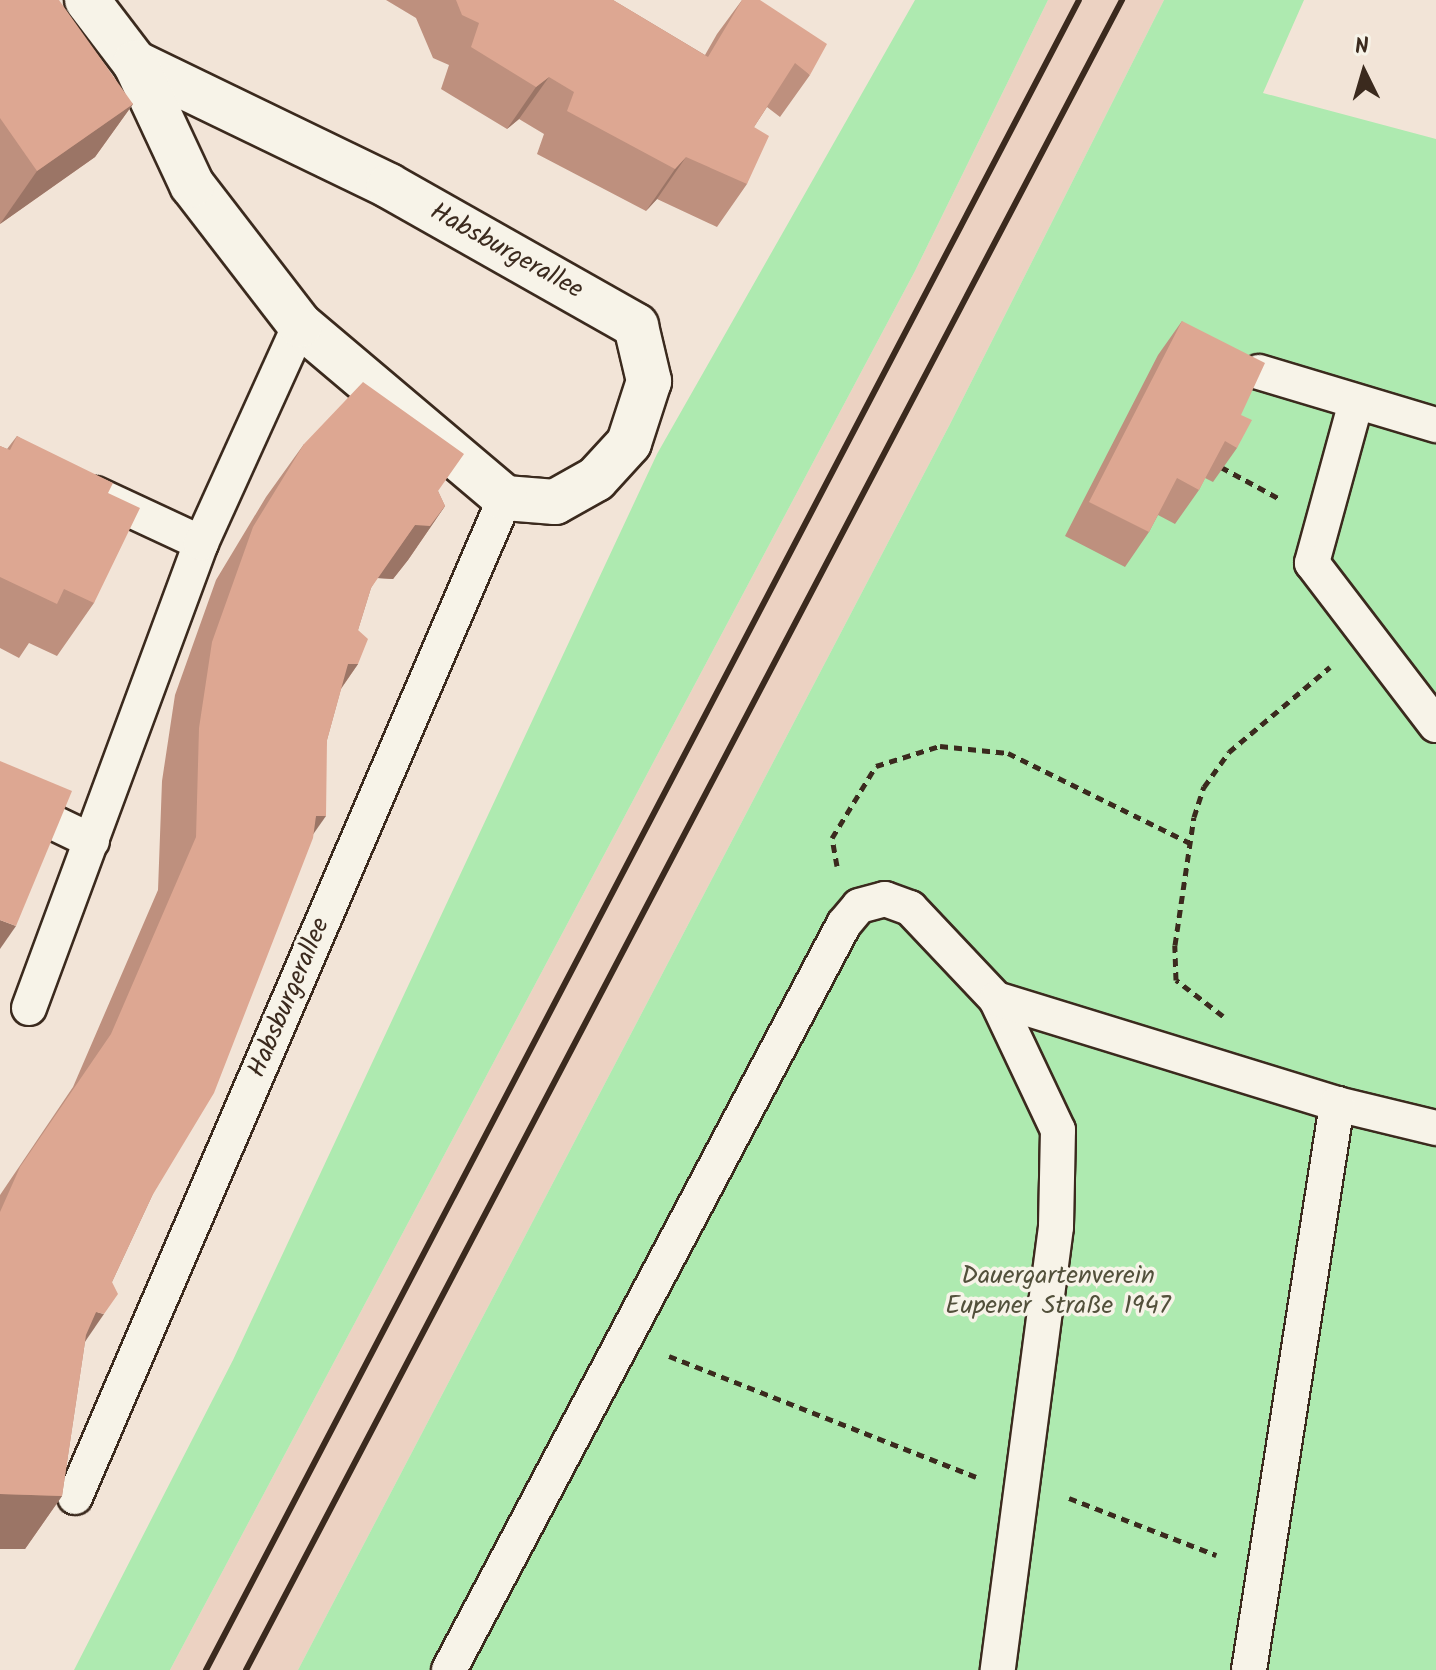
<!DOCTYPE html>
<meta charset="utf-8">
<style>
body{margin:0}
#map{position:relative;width:1436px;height:1670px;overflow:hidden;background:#f2e4d7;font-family:Kalam,sans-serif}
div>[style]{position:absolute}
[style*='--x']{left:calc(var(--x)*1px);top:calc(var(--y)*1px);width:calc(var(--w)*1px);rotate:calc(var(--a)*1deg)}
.built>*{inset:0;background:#ecd2c2}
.green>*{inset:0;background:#aeeab0}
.path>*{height:5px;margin-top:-2.5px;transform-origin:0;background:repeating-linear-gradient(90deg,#3b2a1e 0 8px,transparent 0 14px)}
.roads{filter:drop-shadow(2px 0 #3b2a1e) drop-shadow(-2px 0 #3b2a1e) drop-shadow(0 2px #3b2a1e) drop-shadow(0 -2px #3b2a1e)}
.lane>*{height:34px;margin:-17px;padding:0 17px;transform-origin:17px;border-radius:17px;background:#f7f3e8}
.street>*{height:44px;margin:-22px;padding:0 22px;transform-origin:22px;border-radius:22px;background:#f7f3e8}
.rail>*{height:6px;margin:-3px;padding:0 3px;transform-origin:3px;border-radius:3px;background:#3b2a1e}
.wall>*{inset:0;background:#be907e}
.shaded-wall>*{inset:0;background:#9b7566}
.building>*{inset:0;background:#dda792}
span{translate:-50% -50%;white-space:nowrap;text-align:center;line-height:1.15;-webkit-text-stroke:7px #f7f3e8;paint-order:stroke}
.street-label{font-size:26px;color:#3b2a1e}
.park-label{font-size:26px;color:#52503b}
.north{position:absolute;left:1324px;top:32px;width:80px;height:80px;-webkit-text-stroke:6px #f7f3e8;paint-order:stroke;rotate:355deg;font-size:22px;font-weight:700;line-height:32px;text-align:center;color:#3b2a1e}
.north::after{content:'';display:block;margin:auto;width:28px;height:36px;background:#3b2a1e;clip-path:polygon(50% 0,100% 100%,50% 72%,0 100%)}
</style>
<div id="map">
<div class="built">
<i style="clip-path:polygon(1048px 0,1164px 0,949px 426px,298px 1670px,170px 1670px,915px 271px)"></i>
</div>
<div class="green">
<i style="clip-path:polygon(915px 0,1048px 0,915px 271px,170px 1670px,74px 1670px,233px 1360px,657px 454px)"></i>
<i style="clip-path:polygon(1164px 0,1304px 0,1263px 93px,1436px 139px,1436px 1670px,298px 1670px,949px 426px)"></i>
</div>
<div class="path">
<i style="--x:1221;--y:467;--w:67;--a:28.5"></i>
<i style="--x:837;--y:866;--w:28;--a:-100"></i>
<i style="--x:832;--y:838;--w:84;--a:-58.6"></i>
<i style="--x:876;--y:766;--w:67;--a:-17.4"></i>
<i style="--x:940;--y:746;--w:68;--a:5.9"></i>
<i style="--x:1008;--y:753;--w:203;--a:26.3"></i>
<i style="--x:1223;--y:1016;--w:59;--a:-142.5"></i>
<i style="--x:1176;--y:980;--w:35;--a:-92"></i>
<i style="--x:1175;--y:945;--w:129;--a:-81.6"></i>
<i style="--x:1194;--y:817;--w:32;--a:-72"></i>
<i style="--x:1204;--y:787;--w:43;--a:-54.5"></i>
<i style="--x:1229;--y:752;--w:132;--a:-40.1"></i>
<i style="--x:669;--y:1356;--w:330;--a:21.5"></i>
<i style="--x:1069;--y:1498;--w:158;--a:21.2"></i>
</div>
<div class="roads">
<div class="lane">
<i style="--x:1259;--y:372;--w:185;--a:16.7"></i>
<i style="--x:1356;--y:402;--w:167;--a:105.3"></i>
<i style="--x:1312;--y:563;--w:204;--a:52.6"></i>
<i style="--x:96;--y:494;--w:116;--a:25"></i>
<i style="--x:0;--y:797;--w:102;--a:25.6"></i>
<i style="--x:996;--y:999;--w:145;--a:64.7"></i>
<i style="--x:1058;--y:1130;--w:97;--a:91.2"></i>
<i style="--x:1056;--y:1227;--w:447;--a:97.5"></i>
<i style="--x:29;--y:1008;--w:496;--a:-69.7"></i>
<i style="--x:201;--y:543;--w:239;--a:-65.6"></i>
<i style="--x:75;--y:1497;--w:1088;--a:-66.71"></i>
<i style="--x:449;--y:1670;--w:844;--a:-62.1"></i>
<i style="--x:844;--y:924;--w:23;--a:-50"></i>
<i style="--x:859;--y:906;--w:27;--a:-15"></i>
<i style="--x:885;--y:899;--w:27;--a:20"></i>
<i style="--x:910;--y:908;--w:125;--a:46.6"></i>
<i style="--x:996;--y:999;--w:357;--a:17.1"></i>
<i style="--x:1337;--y:1104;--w:102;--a:13.6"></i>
<i style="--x:1249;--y:1670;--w:573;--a:-81.16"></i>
</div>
<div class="street">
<i style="--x:87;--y:0;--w:79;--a:52.7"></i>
<i style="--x:135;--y:63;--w:282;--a:25.8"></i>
<i style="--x:389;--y:186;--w:284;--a:29.5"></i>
<i style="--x:636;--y:326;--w:57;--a:76.7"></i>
<i style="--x:649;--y:381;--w:65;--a:107.9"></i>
<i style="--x:629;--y:443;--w:49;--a:132.5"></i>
<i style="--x:596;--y:479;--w:47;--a:150.7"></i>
<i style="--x:555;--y:502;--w:50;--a:-175.4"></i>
<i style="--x:505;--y:498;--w:268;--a:-139.8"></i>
<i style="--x:300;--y:325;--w:177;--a:-127.6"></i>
<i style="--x:192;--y:185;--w:135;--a:-115"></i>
</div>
</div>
<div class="rail">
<i style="--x:206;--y:1670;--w:1884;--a:-62.4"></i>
<i style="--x:246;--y:1670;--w:1886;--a:-62.32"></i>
</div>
<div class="wall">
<i style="clip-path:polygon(0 0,133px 104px,95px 157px,0 224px)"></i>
<i style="clip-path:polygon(386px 0,613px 0,705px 55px,717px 34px,742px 0,810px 75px,780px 117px,767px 107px,754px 127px,747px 184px,717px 227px,657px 199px,646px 211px,537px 154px,544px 134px,519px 119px,507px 129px,441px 89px,449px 65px,433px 58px,416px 18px)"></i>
<i style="clip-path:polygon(1182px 321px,1241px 415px,1237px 448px,1213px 482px,1205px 478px,1199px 490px,1175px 524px,1158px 515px,1149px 532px,1125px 567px,1065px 536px,1158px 355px)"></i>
<i style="clip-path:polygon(17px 436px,108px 493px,94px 603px,57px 656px,29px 643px,19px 658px,0 648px,0 446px,7px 449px)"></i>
<i style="clip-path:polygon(304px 444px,438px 491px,445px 506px,408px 560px,393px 579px,377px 578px,371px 588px,358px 630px,358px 664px,341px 689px,327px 740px,313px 834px,152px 1196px,112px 1282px,85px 1342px,62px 1496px,25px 1549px,0 1549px,0 1195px,73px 1087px,158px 890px,162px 781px,175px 695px,216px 580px,266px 497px)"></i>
</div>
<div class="shaded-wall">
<i style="clip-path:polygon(549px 77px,519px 119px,507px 129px,536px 87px)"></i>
<i style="clip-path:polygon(133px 104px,95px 157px,0 224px,37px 171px)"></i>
<i style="clip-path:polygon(686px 157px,657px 199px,646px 211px,675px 169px)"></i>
<i style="clip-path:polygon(445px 506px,408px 560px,393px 579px,377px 578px,415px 525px)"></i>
<i style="clip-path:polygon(348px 664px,358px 664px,321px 717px)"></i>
<i style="clip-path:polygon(316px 816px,326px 816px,288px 870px)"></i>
<i style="clip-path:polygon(0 920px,16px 926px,0 949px)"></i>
<i style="clip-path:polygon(96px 1312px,104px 1314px,67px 1368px)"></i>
<i style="clip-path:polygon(0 1494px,62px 1496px,25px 1549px,0 1549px)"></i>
</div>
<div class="building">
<i style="clip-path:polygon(0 0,59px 0,133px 104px,37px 171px,0 118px)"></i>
<i style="clip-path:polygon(456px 0,613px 0,708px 57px,742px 0,760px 0,827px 44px,810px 75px,795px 63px,754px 127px,769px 136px,747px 184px,686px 157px,675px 169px,567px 111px,574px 92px,549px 77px,536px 87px,471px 47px,479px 23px,462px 15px)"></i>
<i style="clip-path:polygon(1182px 321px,1265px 363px,1241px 415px,1252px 420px,1237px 448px,1225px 441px,1199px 490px,1177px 478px,1149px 532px,1089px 502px)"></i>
<i style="clip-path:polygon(363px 382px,464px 454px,438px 491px,445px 506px,430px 526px,415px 525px,371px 588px,358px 630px,368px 639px,358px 664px,348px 664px,327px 740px,326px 816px,316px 816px,313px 838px,214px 1093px,152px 1196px,112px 1282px,118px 1294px,104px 1314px,96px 1312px,86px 1335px,62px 1496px,0 1494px,0 1212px,20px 1167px,111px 1034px,196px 837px,199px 728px,212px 642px,253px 527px,304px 444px)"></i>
<i style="clip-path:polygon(17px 436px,113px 483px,108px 493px,140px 508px,94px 603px,64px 589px,57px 604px,0 577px,0 446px,10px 450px)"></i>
<i style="clip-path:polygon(0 761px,72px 791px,16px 926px,0 920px)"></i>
</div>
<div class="street-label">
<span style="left:506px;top:252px;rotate:29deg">Habsburgerallee</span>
<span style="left:290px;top:998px;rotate:-67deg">Habsburgerallee</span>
</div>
<div class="park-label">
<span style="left:1058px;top:1292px">Dauergartenverein<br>Eupener Straße 1947</span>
</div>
<div class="north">N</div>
</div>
